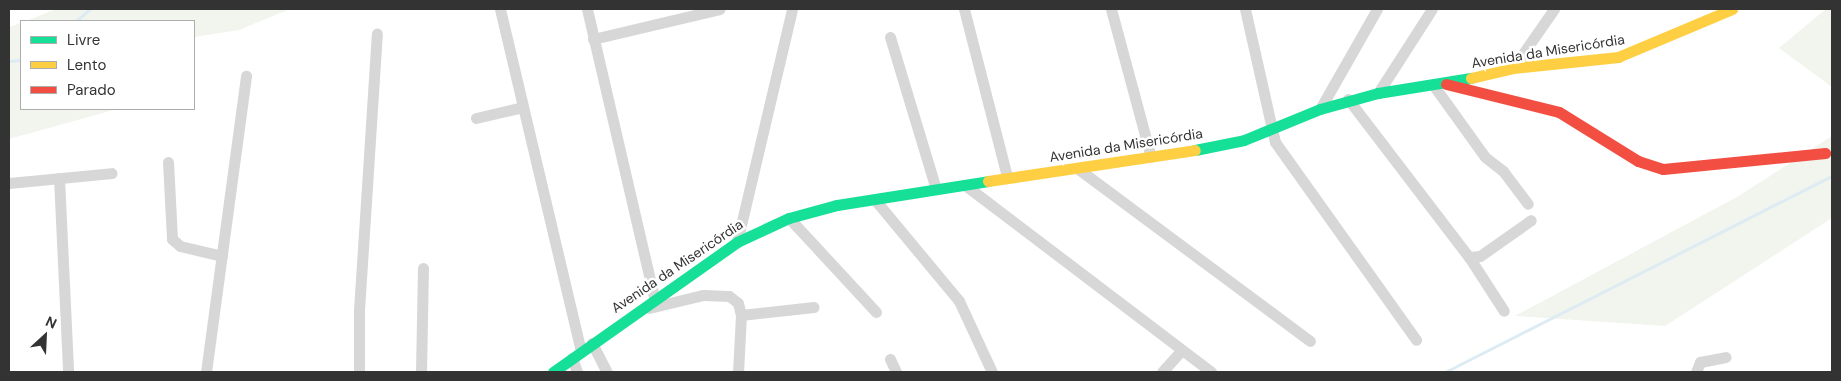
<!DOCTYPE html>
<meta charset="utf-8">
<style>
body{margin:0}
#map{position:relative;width:1841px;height:381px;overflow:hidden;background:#fff;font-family:"DM Sans",sans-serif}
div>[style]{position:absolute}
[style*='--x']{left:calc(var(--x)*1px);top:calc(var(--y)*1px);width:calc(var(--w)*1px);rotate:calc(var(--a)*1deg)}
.green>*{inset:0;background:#f1f5ed}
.stream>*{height:3px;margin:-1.5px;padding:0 1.5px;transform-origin:1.5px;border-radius:1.5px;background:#ddebf3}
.street>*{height:11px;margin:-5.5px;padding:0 5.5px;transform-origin:5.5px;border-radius:5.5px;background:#d7d7d7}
.fast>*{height:11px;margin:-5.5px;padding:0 5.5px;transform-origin:5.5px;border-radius:5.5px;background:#16e098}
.slow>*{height:11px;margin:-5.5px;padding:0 5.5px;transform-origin:5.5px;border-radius:5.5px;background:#ffcf43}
.jam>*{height:11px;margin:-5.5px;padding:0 5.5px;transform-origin:5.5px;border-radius:5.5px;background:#f24e42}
span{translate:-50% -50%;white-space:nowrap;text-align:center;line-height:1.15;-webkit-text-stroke:5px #fff;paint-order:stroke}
.street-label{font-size:14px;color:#333}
.frame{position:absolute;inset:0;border:10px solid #333;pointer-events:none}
.legend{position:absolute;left:20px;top:20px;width:175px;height:90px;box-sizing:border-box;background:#fff;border:1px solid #adadad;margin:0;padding:6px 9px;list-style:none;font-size:15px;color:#333}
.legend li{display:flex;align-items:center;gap:10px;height:25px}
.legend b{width:25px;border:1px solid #adadad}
.north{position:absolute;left:20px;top:311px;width:50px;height:50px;-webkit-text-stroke:4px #fff;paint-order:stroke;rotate:25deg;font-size:14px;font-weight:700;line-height:20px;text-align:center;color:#333}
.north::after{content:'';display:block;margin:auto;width:18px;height:22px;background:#333;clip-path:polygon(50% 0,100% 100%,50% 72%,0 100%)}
</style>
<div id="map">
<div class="green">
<i style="clip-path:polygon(56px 9px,290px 9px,239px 30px,194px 37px,194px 21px,26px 21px)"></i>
<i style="clip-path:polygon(1826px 9px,1832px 9px,1832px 87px,1779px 48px)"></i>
<i style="clip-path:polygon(21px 23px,21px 109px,117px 109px,9px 139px,9px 27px)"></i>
<i style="clip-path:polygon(1832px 136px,1832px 218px,1665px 326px,1515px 316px,1737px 197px)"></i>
</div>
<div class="stream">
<i style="--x:76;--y:21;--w:18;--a:-41"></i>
<i style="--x:9;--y:61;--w:12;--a:-5"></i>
<i style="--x:1445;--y:372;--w:434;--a:-26.9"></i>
</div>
<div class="street">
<i style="--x:500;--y:9;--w:351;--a:76.7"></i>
<i style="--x:587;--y:9;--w:296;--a:76.9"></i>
<i style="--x:964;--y:9;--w:173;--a:75.6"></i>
<i style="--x:1111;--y:9;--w:153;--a:74.9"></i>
<i style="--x:1245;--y:9;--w:136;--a:77.3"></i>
<i style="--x:1275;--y:142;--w:243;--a:54.5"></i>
<i style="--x:890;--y:37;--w:159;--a:73.2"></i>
<i style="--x:593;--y:39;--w:130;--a:-13.3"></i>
<i style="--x:1513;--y:68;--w:72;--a:-55.2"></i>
<i style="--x:1434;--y:86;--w:87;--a:54.3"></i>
<i style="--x:1485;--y:157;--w:23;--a:38"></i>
<i style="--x:1503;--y:171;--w:41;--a:52.9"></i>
<i style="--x:1378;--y:93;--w:100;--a:-57.3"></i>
<i style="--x:1348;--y:99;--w:199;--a:52.6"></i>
<i style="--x:1469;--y:257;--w:64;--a:57.1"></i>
<i style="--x:1320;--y:109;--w:115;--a:-60.3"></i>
<i style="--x:476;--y:118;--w:48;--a:-13.2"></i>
<i style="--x:168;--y:162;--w:77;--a:87"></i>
<i style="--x:172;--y:239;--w:11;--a:41"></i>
<i style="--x:180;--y:246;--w:43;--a:13.4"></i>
<i style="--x:1077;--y:168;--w:290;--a:36.6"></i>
<i style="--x:59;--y:178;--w:194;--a:87.3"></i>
<i style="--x:9;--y:183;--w:103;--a:-5.5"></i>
<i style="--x:965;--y:185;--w:309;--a:37.2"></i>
<i style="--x:876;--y:201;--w:130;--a:50.3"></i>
<i style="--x:959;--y:301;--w:78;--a:65.1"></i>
<i style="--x:789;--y:218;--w:128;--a:47.2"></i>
<i style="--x:737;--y:242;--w:239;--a:-76.7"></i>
<i style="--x:1469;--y:257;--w:11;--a:-5"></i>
<i style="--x:1480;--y:256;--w:62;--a:-35.2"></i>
<i style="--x:649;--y:308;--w:56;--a:-13.5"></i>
<i style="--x:703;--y:295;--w:26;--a:2"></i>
<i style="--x:729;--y:296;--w:11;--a:38"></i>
<i style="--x:738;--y:303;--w:12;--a:76"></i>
<i style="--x:741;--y:315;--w:57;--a:93"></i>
<i style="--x:741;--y:315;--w:73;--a:-6.3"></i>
<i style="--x:592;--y:343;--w:33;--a:63"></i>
<i style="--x:572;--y:358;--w:15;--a:70"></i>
<i style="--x:890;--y:359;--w:14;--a:65"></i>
<i style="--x:206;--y:372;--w:299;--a:-82.3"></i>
<i style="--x:359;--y:372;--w:62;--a:-90"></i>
<i style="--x:359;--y:310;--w:277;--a:-86.3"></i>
<i style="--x:421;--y:372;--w:104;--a:-88.9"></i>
<i style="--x:1162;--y:372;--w:28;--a:-48"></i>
<i style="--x:1696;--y:372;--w:11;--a:-68"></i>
<i style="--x:1700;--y:362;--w:26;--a:-11"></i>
</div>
<div class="fast">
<i style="--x:1195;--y:150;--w:50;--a:-11.5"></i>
<i style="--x:1244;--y:140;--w:82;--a:-22.2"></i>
<i style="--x:1320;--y:109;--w:60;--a:-15.4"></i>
<i style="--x:1378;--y:93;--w:94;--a:-9.2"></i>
<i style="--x:553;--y:372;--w:225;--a:-35.2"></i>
<i style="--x:737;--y:242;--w:57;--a:-24.8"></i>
<i style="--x:789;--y:218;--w:50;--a:-15.2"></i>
<i style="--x:837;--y:205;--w:153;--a:-9"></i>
</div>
<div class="slow">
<i style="--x:1471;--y:78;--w:43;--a:-13.4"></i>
<i style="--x:1513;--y:68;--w:106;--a:-6"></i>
<i style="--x:1618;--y:57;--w:124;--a:-22.8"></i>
<i style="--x:988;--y:181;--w:209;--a:-8.5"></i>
</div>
<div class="jam">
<i style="--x:1446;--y:84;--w:116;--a:13.9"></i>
<i style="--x:1559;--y:112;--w:93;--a:31.8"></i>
<i style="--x:1638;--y:161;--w:26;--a:18"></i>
<i style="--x:1663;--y:169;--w:163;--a:-5.6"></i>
</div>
<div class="street-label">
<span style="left:1548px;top:51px;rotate:-9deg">Avenida da Misericórdia</span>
<span style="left:1126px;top:145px;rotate:-9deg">Avenida da Misericórdia</span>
<span style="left:677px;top:266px;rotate:-34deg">Avenida da Misericórdia</span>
</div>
<div class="frame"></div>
<ul class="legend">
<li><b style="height:6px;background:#16e098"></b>Livre</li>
<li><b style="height:6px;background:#ffcf43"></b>Lento</li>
<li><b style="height:6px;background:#f24e42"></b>Parado</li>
</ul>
<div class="north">N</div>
</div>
